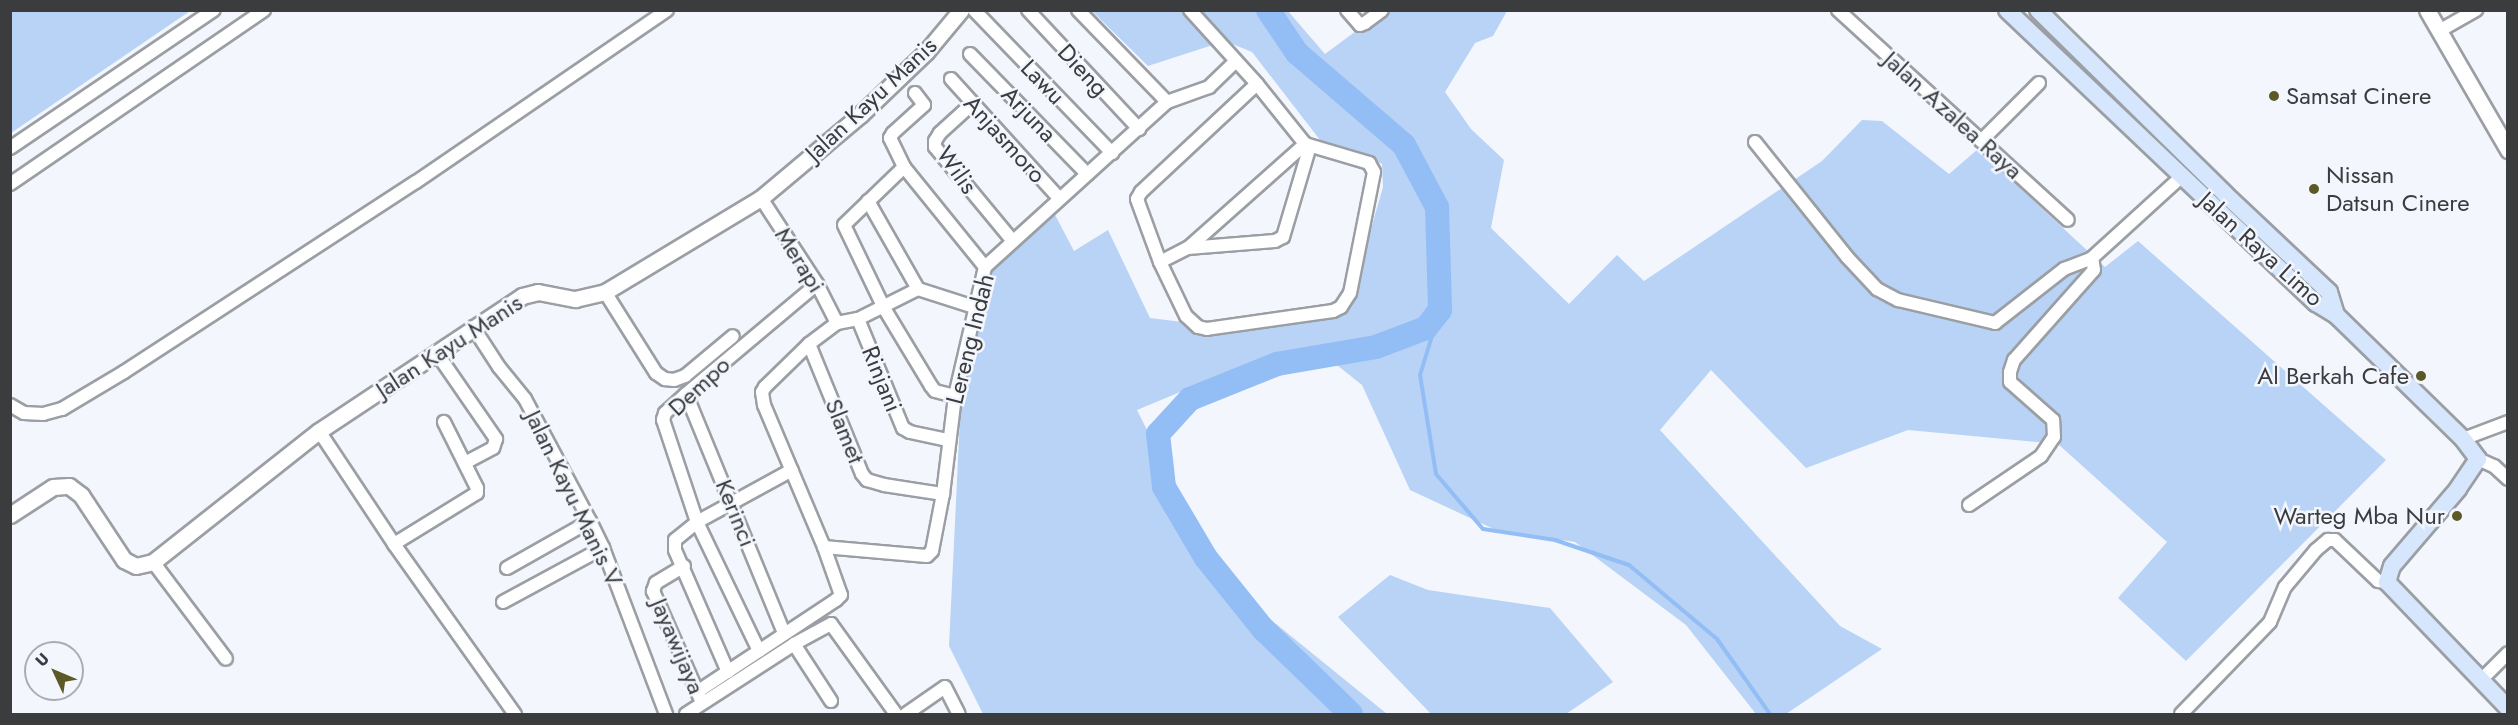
<!DOCTYPE html>
<style>
body{margin:0}
#map{position:relative;width:2518px;height:725px;overflow:hidden;background:#f3f7fd;font-family:Jost,sans-serif}
div>[style]{position:absolute}
[style*='--x']{left:calc(var(--x)*1px);top:calc(var(--y)*1px);width:calc(var(--w)*1px);rotate:calc(var(--a)*1deg)}
.green>*{inset:0;background:#b8d3f6}
.stream>*{height:4px;margin:-2px;padding:0 2px;transform-origin:2px;border-radius:2px;background:#93bdf5}
.river>*{height:24px;margin:-12px;padding:0 12px;transform-origin:12px;border-radius:12px;background:#93bdf5}
.roads{filter:drop-shadow(2px 0 #9b9fa4) drop-shadow(-2px 0 #9b9fa4) drop-shadow(0 2px #9b9fa4) drop-shadow(0 -2px #9b9fa4)}
.minor>*{height:12px;margin:-6px;padding:0 6px;transform-origin:6px;border-radius:6px;background:#fff}
.tertiary>*{height:15px;margin:-7.5px;padding:0 7.5px;transform-origin:7.5px;border-radius:7.5px;background:#fff}
.secondary>*{height:16px;margin:-8px;padding:0 8px;transform-origin:8px;border-radius:8px;background:#d5e6fd}
.dots>*{width:16px;height:16px;translate:-50% -50%;box-sizing:border-box;border:3px solid #f3f7fd;border-radius:50%}
span{translate:-50% -50%;white-space:nowrap;text-align:center;line-height:1.15;-webkit-text-stroke:5px #f3f7fd;paint-order:stroke}
.street-label{font-size:24px;color:#3b3c3e}
.poi-label{font-size:24px;color:#3b3c3e}
.left{translate:0 -50%;text-align:left}
.right{translate:-100% -50%;text-align:right}
.frame{position:absolute;inset:0;border:12px solid #3b3c3e;pointer-events:none}
.north{position:absolute;left:24px;top:641px;width:60px;height:60px;box-sizing:border-box;background:#f3f7fd;border:2px solid #a9acb1;border-radius:50%;rotate:314deg;font-size:16px;font-weight:700;line-height:24px;text-align:center;color:#3b3c3e}
.north::after{content:'';display:block;margin:auto;width:21px;height:27px;background:#5d5926;clip-path:polygon(50% 0,100% 100%,50% 72%,0 100%)}
</style>
<div id="map">
<div class="green">
<i style="clip-path:polygon(11px 10px,190px 10px,190px 11px,11px 133px)"></i>
<i style="clip-path:polygon(1092px 11px,1288px 11px,1325px 54px,1383px 11px,1507px 11px,1493px 36px,1475px 43px,1445px 92px,1471px 129px,1504px 160px,1491px 228px,1569px 304px,1617px 255px,1644px 281px,1822px 161px,1862px 120px,1882px 121px,1949px 174px,1978px 149px,2105px 267px,2138px 241px,2386px 460px,2186px 661px,2118px 598px,2167px 542px,2058px 444px,1908px 430px,1806px 468px,1711px 370px,1660px 430px,1840px 626px,1882px 649px,1786px 714px,1756px 714px,1686px 625px,1575px 542px,1498px 531px,1410px 490px,1362px 385px,1328px 358px,1274px 353px,1137px 410px,1222px 580px,1387px 714px,983px 714px,949px 646px,962px 377px,993px 266px,1053px 211px,1074px 251px,1108px 230px,1150px 318px,1199px 324px,1348px 309px,1383px 187px,1382px 164px,1357px 151px,1320px 140px,1252px 52px,1225px 41px,1148px 66px)"></i>
<i style="clip-path:polygon(1390px 575px,1428px 590px,1550px 608px,1613px 682px,1566px 714px,1431px 714px,1338px 617px)"></i>
</div>
<div class="stream">
<i style="--x:1440;--y:310;--w:68;--a:107.1"></i>
<i style="--x:1420;--y:375;--w:100;--a:80.8"></i>
<i style="--x:1436;--y:474;--w:72;--a:49.5"></i>
<i style="--x:1483;--y:529;--w:73;--a:8.7"></i>
<i style="--x:1555;--y:540;--w:78;--a:18.7"></i>
<i style="--x:1629;--y:565;--w:115;--a:40.1"></i>
<i style="--x:1717;--y:639;--w:92;--a:54.8"></i>
</div>
<div class="river">
<i style="--x:1268;--y:10;--w:52;--a:56"></i>
<i style="--x:1297;--y:53;--w:141;--a:40.7"></i>
<i style="--x:1404;--y:145;--w:70;--a:62"></i>
<i style="--x:1437;--y:207;--w:103;--a:88.3"></i>
<i style="--x:1440;--y:310;--w:23;--a:128"></i>
<i style="--x:1426;--y:328;--w:53;--a:159.2"></i>
<i style="--x:1376;--y:347;--w:100;--a:170.3"></i>
<i style="--x:1277;--y:364;--w:94;--a:158.1"></i>
<i style="--x:1190;--y:399;--w:47;--a:132.4"></i>
<i style="--x:1158;--y:434;--w:53;--a:83.5"></i>
<i style="--x:1164;--y:487;--w:82;--a:59.4"></i>
<i style="--x:1206;--y:558;--w:91;--a:51.2"></i>
<i style="--x:1263;--y:629;--w:122;--a:44"></i>
</div>
<div class="roads">
<div class="minor">
<i style="--x:974;--y:10;--w:199;--a:46"></i>
<i style="--x:1028;--y:10;--w:163;--a:47"></i>
<i style="--x:1078;--y:10;--w:128;--a:45.9"></i>
<i style="--x:1190;--y:10;--w:100;--a:47.8"></i>
<i style="--x:1257;--y:84;--w:77;--a:51.3"></i>
<i style="--x:1305;--y:144;--w:67;--a:16.5"></i>
<i style="--x:1369;--y:163;--w:10;--a:61"></i>
<i style="--x:1374;--y:172;--w:123;--a:101.2"></i>
<i style="--x:1350;--y:293;--w:17;--a:123"></i>
<i style="--x:1341;--y:307;--w:9;--a:153"></i>
<i style="--x:1333;--y:311;--w:127;--a:171.9"></i>
<i style="--x:1207;--y:329;--w:9;--a:-167"></i>
<i style="--x:1198;--y:327;--w:16;--a:-137"></i>
<i style="--x:1186;--y:316;--w:60;--a:-115.7"></i>
<i style="--x:1160;--y:262;--w:67;--a:-110.1"></i>
<i style="--x:1137;--y:199;--w:8;--a:-60"></i>
<i style="--x:1141;--y:192;--w:158;--a:-43"></i>
<i style="--x:1347;--y:10;--w:20;--a:49"></i>
<i style="--x:1360;--y:25;--w:5;--a:-22"></i>
<i style="--x:1365;--y:23;--w:21;--a:-37"></i>
<i style="--x:1838;--y:10;--w:311;--a:42.4"></i>
<i style="--x:2439;--y:31;--w:43;--a:-29.6"></i>
<i style="--x:970;--y:54;--w:168;--a:45.7"></i>
<i style="--x:951;--y:79;--w:161;--a:47.8"></i>
<i style="--x:915;--y:93;--w:15;--a:53"></i>
<i style="--x:924;--y:105;--w:42;--a:137.9"></i>
<i style="--x:893;--y:133;--w:6;--a:121"></i>
<i style="--x:890;--y:138;--w:32;--a:64"></i>
<i style="--x:904;--y:167;--w:129;--a:51"></i>
<i style="--x:973;--y:103;--w:45;--a:137.7"></i>
<i style="--x:940;--y:133;--w:9;--a:122"></i>
<i style="--x:935;--y:141;--w:6;--a:90"></i>
<i style="--x:935;--y:147;--w:121;--a:50.4"></i>
<i style="--x:1981;--y:141;--w:82;--a:-45"></i>
<i style="--x:1755;--y:142;--w:147;--a:51.3"></i>
<i style="--x:1847;--y:257;--w:44;--a:46.8"></i>
<i style="--x:1877;--y:289;--w:24;--a:28"></i>
<i style="--x:1898;--y:300;--w:100;--a:13.3"></i>
<i style="--x:1995;--y:323;--w:88;--a:-38"></i>
<i style="--x:2064;--y:269;--w:30;--a:-21"></i>
<i style="--x:2092;--y:258;--w:122;--a:-42.3"></i>
<i style="--x:10;--y:148;--w:246;--a:-34.1"></i>
<i style="--x:904;--y:167;--w:83;--a:136"></i>
<i style="--x:844;--y:225;--w:92;--a:64.3"></i>
<i style="--x:884;--y:308;--w:91;--a:58.9"></i>
<i style="--x:931;--y:386;--w:6;--a:51"></i>
<i style="--x:935;--y:391;--w:21;--a:14"></i>
<i style="--x:10;--y:184;--w:308;--a:-34.4"></i>
<i style="--x:761;--y:198;--w:103;--a:56.9"></i>
<i style="--x:817;--y:284;--w:44;--a:62.9"></i>
<i style="--x:868;--y:201;--w:101;--a:60.4"></i>
<i style="--x:1188;--y:248;--w:87;--a:-4.6"></i>
<i style="--x:1275;--y:241;--w:9;--a:-27"></i>
<i style="--x:1283;--y:237;--w:95;--a:-73.5"></i>
<i style="--x:1160;--y:262;--w:31;--a:-27"></i>
<i style="--x:1188;--y:248;--w:157;--a:-41.6"></i>
<i style="--x:605;--y:292;--w:96;--a:57.8"></i>
<i style="--x:656;--y:373;--w:11;--a:34"></i>
<i style="--x:665;--y:379;--w:9;--a:6"></i>
<i style="--x:674;--y:380;--w:12;--a:-20"></i>
<i style="--x:685;--y:376;--w:62;--a:-39.8"></i>
<i style="--x:858;--y:319;--w:118;--a:67.6"></i>
<i style="--x:903;--y:428;--w:8;--a:30"></i>
<i style="--x:910;--y:432;--w:39;--a:12"></i>
<i style="--x:473;--y:327;--w:48;--a:57"></i>
<i style="--x:499;--y:367;--w:41;--a:50.9"></i>
<i style="--x:525;--y:399;--w:138;--a:62"></i>
<i style="--x:590;--y:521;--w:30;--a:64"></i>
<i style="--x:603;--y:548;--w:178;--a:69.2"></i>
<i style="--x:809;--y:344;--w:140;--a:67.8"></i>
<i style="--x:862;--y:474;--w:8;--a:50"></i>
<i style="--x:867;--y:480;--w:18;--a:16"></i>
<i style="--x:884;--y:485;--w:60;--a:8.7"></i>
<i style="--x:436;--y:352;--w:106;--a:55.4"></i>
<i style="--x:496;--y:439;--w:9;--a:108"></i>
<i style="--x:493;--y:448;--w:32;--a:152"></i>
<i style="--x:686;--y:394;--w:258;--a:67.7"></i>
<i style="--x:10;--y:405;--w:16;--a:30"></i>
<i style="--x:24;--y:413;--w:19;--a:3"></i>
<i style="--x:43;--y:414;--w:20;--a:-15"></i>
<i style="--x:62;--y:409;--w:72;--a:-30.8"></i>
<i style="--x:124;--y:372;--w:348;--a:-33.1"></i>
<i style="--x:416;--y:182;--w:304;--a:-34.4"></i>
<i style="--x:319;--y:431;--w:136;--a:56.4"></i>
<i style="--x:394;--y:544;--w:209;--a:54.6"></i>
<i style="--x:2463;--y:439;--w:48;--a:-20.7"></i>
<i style="--x:2478;--y:459;--w:17;--a:24"></i>
<i style="--x:2494;--y:466;--w:19;--a:43"></i>
<i style="--x:1969;--y:505;--w:87;--a:-34.2"></i>
<i style="--x:2041;--y:456;--w:23;--a:-56"></i>
<i style="--x:2054;--y:437;--w:17;--a:-93"></i>
<i style="--x:2053;--y:420;--w:57;--a:-138.5"></i>
<i style="--x:2010;--y:382;--w:10;--a:-90"></i>
<i style="--x:2010;--y:372;--w:13;--a:-72"></i>
<i style="--x:2014;--y:360;--w:120;--a:-48.4"></i>
<i style="--x:2094;--y:270;--w:12;--a:-99"></i>
<i style="--x:394;--y:544;--w:97;--a:-31.6"></i>
<i style="--x:477;--y:493;--w:5;--a:-90"></i>
<i style="--x:477;--y:488;--w:74;--a:-116.6"></i>
<i style="--x:824;--y:547;--w:103;--a:5"></i>
<i style="--x:927;--y:556;--w:7;--a:-45"></i>
<i style="--x:932;--y:551;--w:58;--a:-79.1"></i>
<i style="--x:943;--y:494;--w:99;--a:-83"></i>
<i style="--x:955;--y:396;--w:132;--a:-76.9"></i>
<i style="--x:985;--y:267;--w:246;--a:-42.2"></i>
<i style="--x:1167;--y:102;--w:45;--a:-19.7"></i>
<i style="--x:1209;--y:87;--w:37;--a:-44"></i>
<i style="--x:153;--y:562;--w:121;--a:53"></i>
<i style="--x:684;--y:566;--w:33;--a:149"></i>
<i style="--x:656;--y:583;--w:9;--a:111"></i>
<i style="--x:653;--y:591;--w:117;--a:66.3"></i>
<i style="--x:507;--y:568;--w:95;--a:-29.5"></i>
<i style="--x:503;--y:602;--w:114;--a:-28.4"></i>
<i style="--x:794;--y:644;--w:68;--a:57"></i>
<i style="--x:759;--y:651;--w:143;--a:-115.7"></i>
<i style="--x:697;--y:522;--w:108;--a:-108.4"></i>
<i style="--x:663;--y:420;--w:7;--a:-74"></i>
<i style="--x:665;--y:413;--w:28;--a:-42"></i>
<i style="--x:686;--y:394;--w:171;--a:-40"></i>
<i style="--x:728;--y:672;--w:133;--a:-113.5"></i>
<i style="--x:675;--y:550;--w:10;--a:-90"></i>
<i style="--x:675;--y:540;--w:28;--a:-39"></i>
<i style="--x:697;--y:522;--w:108;--a:-28.7"></i>
<i style="--x:2481;--y:680;--w:38;--a:-45"></i>
<i style="--x:697;--y:692;--w:167;--a:-33.5"></i>
<i style="--x:836;--y:600;--w:7;--a:-45"></i>
<i style="--x:841;--y:595;--w:51;--a:-109.5"></i>
<i style="--x:824;--y:547;--w:154;--a:-112.9"></i>
<i style="--x:764;--y:405;--w:13;--a:-99"></i>
<i style="--x:762;--y:392;--w:6;--a:-59"></i>
<i style="--x:765;--y:387;--w:62;--a:-44.3"></i>
<i style="--x:809;--y:344;--w:35;--a:-37"></i>
<i style="--x:837;--y:323;--w:21;--a:-11"></i>
<i style="--x:858;--y:319;--w:67;--a:-26.6"></i>
<i style="--x:918;--y:289;--w:59;--a:17.8"></i>
<i style="--x:686;--y:714;--w:129;--a:-32.9"></i>
<i style="--x:794;--y:644;--w:42;--a:-28.4"></i>
<i style="--x:831;--y:624;--w:111;--a:54.2"></i>
<i style="--x:906;--y:714;--w:47;--a:-34.7"></i>
<i style="--x:945;--y:687;--w:30;--a:63"></i>
<i style="--x:2181;--y:714;--w:128;--a:-45.9"></i>
<i style="--x:2270;--y:622;--w:38;--a:-67"></i>
<i style="--x:2285;--y:587;--w:48;--a:-50"></i>
<i style="--x:2316;--y:550;--w:16;--a:-40"></i>
<i style="--x:2328;--y:540;--w:7;--a:0"></i>
<i style="--x:2335;--y:540;--w:59;--a:43.6"></i>
<i style="--x:2378;--y:581;--w:9;--a:6"></i>
</div>
<div class="tertiary">
<i style="--x:2427;--y:10;--w:162;--a:59.9"></i>
<i style="--x:10;--y:515;--w:51;--a:-33.1"></i>
<i style="--x:53;--y:487;--w:16;--a:-4"></i>
<i style="--x:69;--y:486;--w:15;--a:37"></i>
<i style="--x:81;--y:495;--w:78;--a:56.5"></i>
<i style="--x:124;--y:560;--w:13;--a:27"></i>
<i style="--x:136;--y:566;--w:17;--a:-13"></i>
<i style="--x:153;--y:562;--w:211;--a:-38.3"></i>
<i style="--x:319;--y:431;--w:244;--a:-33.6"></i>
<i style="--x:522;--y:296;--w:16;--a:-14"></i>
<i style="--x:538;--y:292;--w:38;--a:11"></i>
<i style="--x:575;--y:299;--w:31;--a:-13"></i>
<i style="--x:605;--y:292;--w:182;--a:-31.1"></i>
<i style="--x:761;--y:198;--w:129;--a:-40"></i>
<i style="--x:860;--y:115;--w:91;--a:-43.7"></i>
<i style="--x:926;--y:52;--w:55;--a:-50.2"></i>
</div>
<div class="secondary">
<i style="--x:2007;--y:10;--w:426;--a:43.5"></i>
<i style="--x:2316;--y:303;--w:23;--a:31"></i>
<i style="--x:2336;--y:315;--w:177;--a:44.3"></i>
<i style="--x:2463;--y:439;--w:25;--a:53"></i>
<i style="--x:2478;--y:459;--w:36;--a:124"></i>
<i style="--x:2458;--y:489;--w:101;--a:130.6"></i>
<i style="--x:2392;--y:566;--w:17;--a:107"></i>
<i style="--x:2387;--y:582;--w:175;--a:46.2"></i>
<i style="--x:2038;--y:10;--w:262;--a:44.5"></i>
<i style="--x:2225;--y:194;--w:143;--a:43.3"></i>
<i style="--x:2329;--y:292;--w:24;--a:73"></i>
</div>
</div>
<div class="dots">
<i style="left:2274px;top:96px;background:#5d5926"></i>
<i style="left:2314px;top:189px;background:#5d5926"></i>
<i style="left:2421px;top:376px;background:#5d5926"></i>
<i style="left:2457px;top:516px;background:#5d5926"></i>
</div>
<div class="street-label">
<span style="left:1083px;top:70px;rotate:47deg">Dieng</span>
<span style="left:1043px;top:82px;rotate:46deg">Lawu</span>
<span style="left:871px;top:99px;rotate:-43deg">Jalan Kayu Manis</span>
<span style="left:1029px;top:114px;rotate:46deg">Arjuna</span>
<span style="left:1953px;top:115px;rotate:42deg">Jalan Azalea Raya</span>
<span style="left:1005px;top:139px;rotate:48deg">Anjasmoro</span>
<span style="left:957px;top:170px;rotate:55deg">Wilis</span>
<span style="left:2261px;top:249px;rotate:42deg">Jalan Raya Limo</span>
<span style="left:800px;top:260px;rotate:58deg">Merapi</span>
<span style="left:970px;top:339px;rotate:-76deg">Lereng Indah</span>
<span style="left:449px;top:346px;rotate:-33deg">Jalan Kayu Manis</span>
<span style="left:882px;top:379px;rotate:68deg">Rinjani</span>
<span style="left:699px;top:386px;rotate:-43deg">Dempo</span>
<span style="left:845px;top:431px;rotate:68deg">Slamet</span>
<span style="left:574px;top:498px;rotate:64deg">Jalan Kayu Manis V</span>
<span style="left:736px;top:513px;rotate:68deg">Kerinci</span>
<span style="left:678px;top:646px;rotate:67deg">Jayawijaya</span>
</div>
<div class="poi-label">
<span class="left" style="left:2286px;top:96px">Samsat Cinere</span>
<span class="left" style="left:2326px;top:189px">Nissan<br>Datsun Cinere</span>
<span class="right" style="left:2409px;top:376px">Al Berkah Cafe</span>
<span class="right" style="left:2445px;top:516px">Warteg Mba Nur</span>
</div>
<div class="frame"></div>
<div class="north">U</div>
</div>
